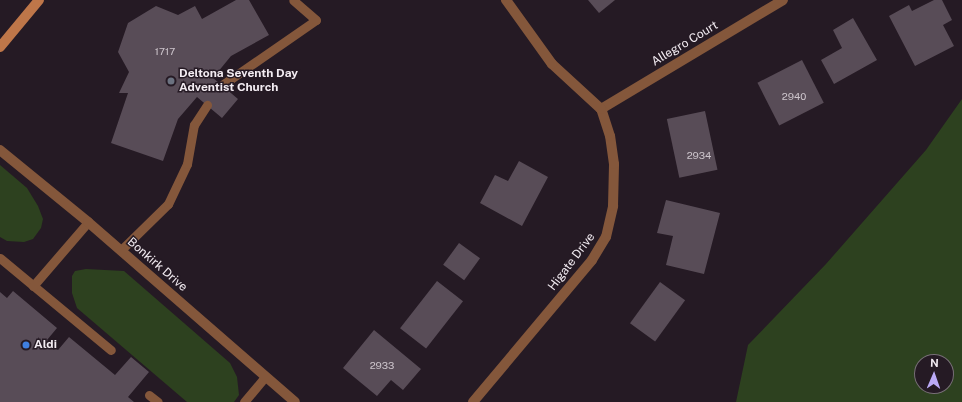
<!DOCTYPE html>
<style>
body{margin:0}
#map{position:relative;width:962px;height:402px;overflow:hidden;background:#251a24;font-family:"Public Sans",sans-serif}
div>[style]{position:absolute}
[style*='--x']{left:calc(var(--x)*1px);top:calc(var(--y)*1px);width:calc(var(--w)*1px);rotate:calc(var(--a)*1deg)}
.green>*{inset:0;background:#2d411f}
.building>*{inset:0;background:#584c57;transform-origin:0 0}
.lane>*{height:9px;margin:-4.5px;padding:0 4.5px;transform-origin:4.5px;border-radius:4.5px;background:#84573b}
.street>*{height:10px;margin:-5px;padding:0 5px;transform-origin:5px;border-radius:5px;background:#84573b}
.secondary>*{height:10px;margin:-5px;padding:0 5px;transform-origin:5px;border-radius:5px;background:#be7649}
.dots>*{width:11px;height:11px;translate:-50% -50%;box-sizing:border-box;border:2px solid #251a24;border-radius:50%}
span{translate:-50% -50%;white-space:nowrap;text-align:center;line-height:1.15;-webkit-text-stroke:3px #251a24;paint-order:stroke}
.number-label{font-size:10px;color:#ccc4cb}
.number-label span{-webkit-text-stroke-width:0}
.street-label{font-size:12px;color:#f3ecf2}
.poi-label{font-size:12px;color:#f3ecf2;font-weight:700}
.left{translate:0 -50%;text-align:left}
.north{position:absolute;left:914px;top:354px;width:40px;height:40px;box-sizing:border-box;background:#251a24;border:1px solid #776e76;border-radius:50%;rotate:2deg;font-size:11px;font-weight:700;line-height:16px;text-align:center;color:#f3ecf2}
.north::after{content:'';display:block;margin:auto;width:14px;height:18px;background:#bbaaf6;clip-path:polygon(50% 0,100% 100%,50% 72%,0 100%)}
</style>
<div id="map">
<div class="green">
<i style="clip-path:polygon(evenodd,962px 99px,962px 402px,736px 402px,748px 345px,826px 264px,926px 150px,962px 99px,922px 362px,946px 362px,946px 386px,922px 386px,922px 362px)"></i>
<i style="clip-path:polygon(0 165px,27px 188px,38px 206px,43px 219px,41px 228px,33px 239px,24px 242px,7px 241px,0 237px)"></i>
<i style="clip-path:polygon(86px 269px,124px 271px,230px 363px,237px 377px,239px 395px,234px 402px,187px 402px,77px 308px,72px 293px,72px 276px,75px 271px)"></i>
</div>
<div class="building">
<i style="clip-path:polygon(236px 0,249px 0,269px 35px,231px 56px,213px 78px,238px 99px,222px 118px,197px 97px,178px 119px,163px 161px,111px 143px,128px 93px,119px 93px,129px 72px,118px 52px,128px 23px,156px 6px,178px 15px,195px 6px,202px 19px)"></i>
<i style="clip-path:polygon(588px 0,615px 0,599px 13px)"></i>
<i style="clip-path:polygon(934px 0,942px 0,952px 20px,943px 25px,954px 46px,915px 66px,889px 16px,909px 5px,912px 11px)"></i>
<i style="clip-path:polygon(853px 18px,877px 60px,834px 84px,821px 60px,842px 48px,833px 30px)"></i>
<i style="left:802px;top:60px;width:48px;height:50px;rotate:63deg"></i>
<i style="left:705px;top:111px;width:60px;height:39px;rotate:78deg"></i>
<i style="clip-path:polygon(519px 161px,548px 177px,522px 226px,480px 203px,495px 175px,508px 181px)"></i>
<i style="clip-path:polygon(666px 200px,720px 213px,704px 274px,666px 265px,673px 236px,657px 233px)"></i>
<i style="left:459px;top:243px;width:26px;height:27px;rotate:36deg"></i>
<i style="left:437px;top:281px;width:33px;height:60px;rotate:38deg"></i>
<i style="left:660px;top:282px;width:31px;height:51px;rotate:36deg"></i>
<i style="clip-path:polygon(13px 291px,57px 328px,47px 340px,58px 350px,69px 337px,115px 375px,131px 357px,149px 372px,128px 397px,134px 402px,0 402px,0 292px,7px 298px)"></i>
<i style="clip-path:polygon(374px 330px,421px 369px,403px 390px,391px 380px,377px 396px,343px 368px)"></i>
</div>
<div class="lane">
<i style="--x:222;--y:85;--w:114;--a:-34.7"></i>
<i style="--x:316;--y:20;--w:30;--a:-139"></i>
<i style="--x:121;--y:250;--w:66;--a:-44.4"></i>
<i style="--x:168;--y:204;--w:44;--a:-64.6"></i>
<i style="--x:187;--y:164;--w:40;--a:-80"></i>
<i style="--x:194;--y:125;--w:24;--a:-57"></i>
<i style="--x:0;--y:258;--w:144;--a:39.7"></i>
<i style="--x:33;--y:286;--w:84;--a:-49.3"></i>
<i style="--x:149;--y:395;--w:11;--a:38"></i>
<i style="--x:244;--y:402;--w:33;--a:-50"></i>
</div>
<div class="street">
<i style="--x:601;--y:109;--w:212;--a:-30.9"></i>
<i style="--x:0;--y:150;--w:114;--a:39.3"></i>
<i style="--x:88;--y:222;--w:274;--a:41"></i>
<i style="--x:473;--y:402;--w:185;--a:-50"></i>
<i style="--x:592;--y:260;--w:27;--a:-59"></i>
<i style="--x:606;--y:237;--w:32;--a:-77"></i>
<i style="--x:613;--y:206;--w:42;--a:-88.6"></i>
<i style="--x:614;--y:164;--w:28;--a:-98"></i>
<i style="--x:610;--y:136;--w:28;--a:-108"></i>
<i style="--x:601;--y:109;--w:67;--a:-137.4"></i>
<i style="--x:552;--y:64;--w:79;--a:-125.7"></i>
</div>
<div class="secondary">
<i style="--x:0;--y:47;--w:61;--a:-50.3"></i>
</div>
<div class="dots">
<i style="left:171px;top:81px;background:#6b7280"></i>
<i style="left:26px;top:345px;background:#3f7fe0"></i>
</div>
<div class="number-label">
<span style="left:165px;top:52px">1717</span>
<span style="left:794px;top:97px">2940</span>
<span style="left:699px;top:156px">2934</span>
<span style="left:382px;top:366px">2933</span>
</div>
<div class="street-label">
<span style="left:685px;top:44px;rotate:-31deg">Allegro Court</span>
<span style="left:572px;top:262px;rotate:-53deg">Higate Drive</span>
<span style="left:157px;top:265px;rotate:41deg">Bonkirk Drive</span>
</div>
<div class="poi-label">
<span class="left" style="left:179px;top:81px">Deltona Seventh Day<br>Adventist Church</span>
<span class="left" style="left:34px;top:345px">Aldi</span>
</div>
<div class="north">N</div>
</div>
